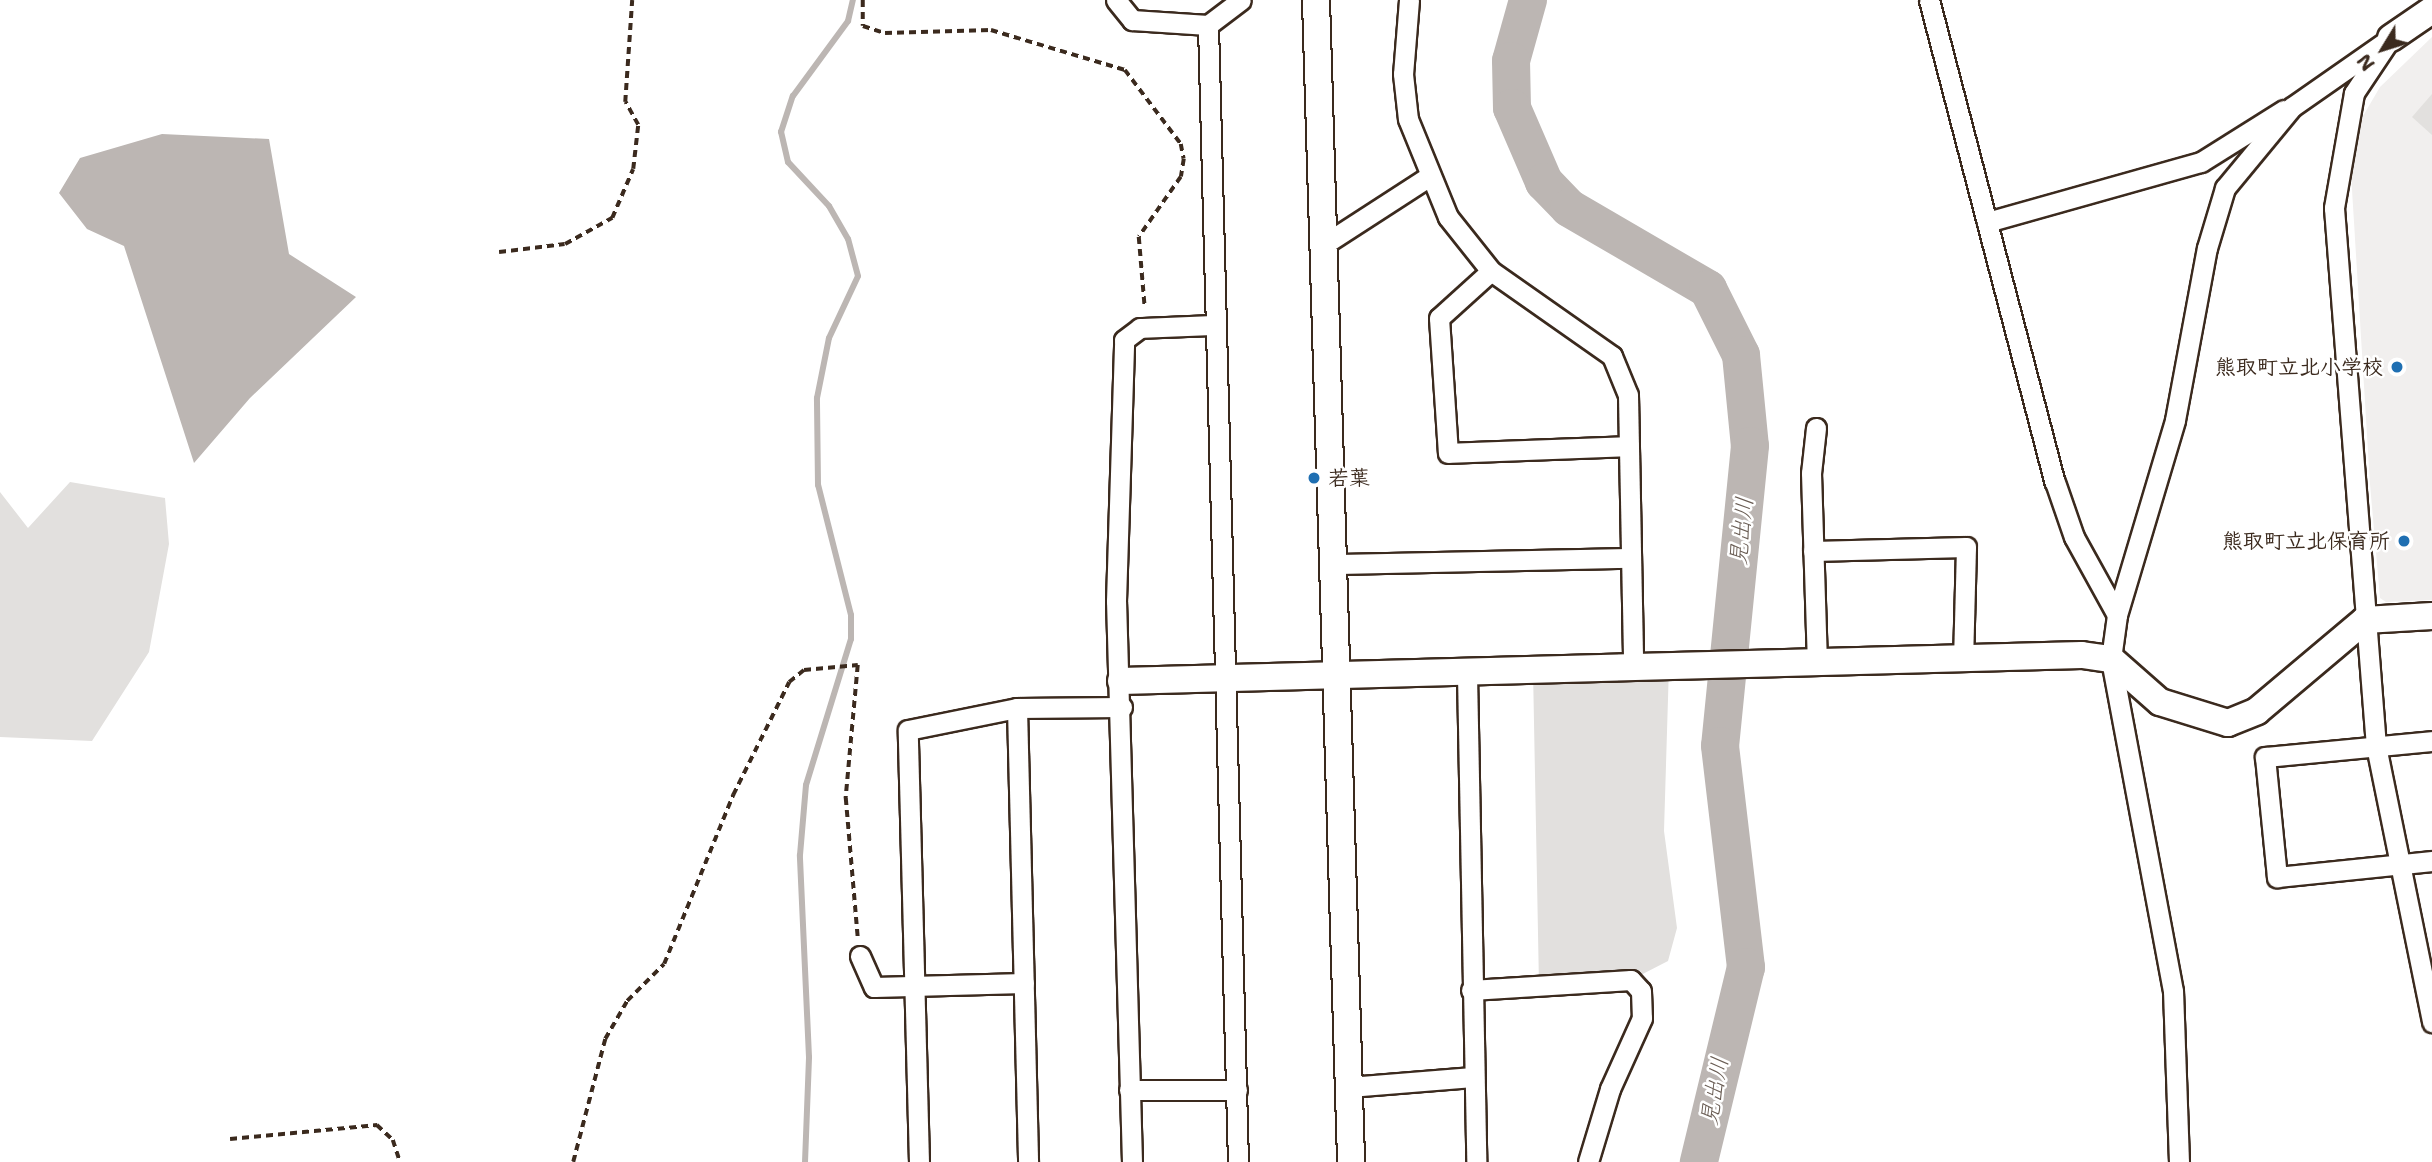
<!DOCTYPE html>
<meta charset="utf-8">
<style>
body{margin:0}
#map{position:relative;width:2432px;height:1162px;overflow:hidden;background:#fff;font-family:"Shantell Sans","Klee One",sans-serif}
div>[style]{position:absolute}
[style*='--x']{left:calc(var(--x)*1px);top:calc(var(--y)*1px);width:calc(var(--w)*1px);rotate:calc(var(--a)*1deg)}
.built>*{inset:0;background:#f1efee}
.green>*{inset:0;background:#e2e0de}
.water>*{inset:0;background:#bcb6b3}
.stream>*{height:6px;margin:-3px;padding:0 3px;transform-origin:3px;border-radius:3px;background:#bcb6b3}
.river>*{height:38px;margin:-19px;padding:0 19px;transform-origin:19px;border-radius:19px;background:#bcb6b3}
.path>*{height:3.5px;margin-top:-1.75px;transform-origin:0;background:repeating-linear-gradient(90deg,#3b2a1e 0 7px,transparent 0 12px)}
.roads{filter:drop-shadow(2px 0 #3b2a1e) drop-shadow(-2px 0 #3b2a1e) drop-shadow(0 2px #3b2a1e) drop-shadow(0 -2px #3b2a1e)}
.street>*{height:19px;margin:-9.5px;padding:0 9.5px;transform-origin:9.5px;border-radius:9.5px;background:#fff}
.secondary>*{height:26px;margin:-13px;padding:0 13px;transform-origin:13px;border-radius:13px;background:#fff}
.dots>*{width:19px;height:19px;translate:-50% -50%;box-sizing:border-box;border:4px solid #fff;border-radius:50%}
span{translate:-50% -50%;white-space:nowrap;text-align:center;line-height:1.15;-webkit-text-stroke:5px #fff;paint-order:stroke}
.poi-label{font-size:21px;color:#3b2a1e;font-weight:700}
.right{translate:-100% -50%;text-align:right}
.left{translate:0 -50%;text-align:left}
.water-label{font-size:23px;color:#685b52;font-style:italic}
.north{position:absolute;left:2348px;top:14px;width:70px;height:70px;-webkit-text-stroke:5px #fff;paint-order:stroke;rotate:232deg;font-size:19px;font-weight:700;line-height:28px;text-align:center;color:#3b2a1e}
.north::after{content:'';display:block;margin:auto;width:24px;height:32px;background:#3b2a1e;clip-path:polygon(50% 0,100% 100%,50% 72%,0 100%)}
</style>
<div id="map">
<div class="built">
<i style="clip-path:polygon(2432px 37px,2432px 600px,2386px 602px,2380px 598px,2370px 484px,2351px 173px,2363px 116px,2380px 87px)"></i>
</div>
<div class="green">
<i style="clip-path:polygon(2432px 94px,2432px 135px,2412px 117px)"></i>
<i style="clip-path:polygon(70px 482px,165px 498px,169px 544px,149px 652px,92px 741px,0 737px,0 492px,28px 528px)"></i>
<i style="clip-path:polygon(1669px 666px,1664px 831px,1677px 928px,1668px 961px,1631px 980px,1539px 986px,1533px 670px)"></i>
</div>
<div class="water">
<i style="clip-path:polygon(162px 134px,269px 139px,289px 254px,356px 297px,250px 398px,194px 463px,124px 246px,87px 229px,59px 193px,80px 158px)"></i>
</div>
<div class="stream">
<i style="--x:805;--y:1162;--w:105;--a:-87.8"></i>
<i style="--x:809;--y:1057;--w:202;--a:-92.6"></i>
<i style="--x:800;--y:855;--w:70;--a:-85.1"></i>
<i style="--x:806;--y:785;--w:153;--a:-72.9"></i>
<i style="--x:851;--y:639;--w:24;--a:-90"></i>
<i style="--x:851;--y:615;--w:134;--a:-104.2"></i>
<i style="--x:818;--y:485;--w:87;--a:-90.7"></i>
<i style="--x:817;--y:398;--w:61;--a:-78.7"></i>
<i style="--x:829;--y:338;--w:68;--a:-64.9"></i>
<i style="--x:858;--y:276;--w:38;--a:-105"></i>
<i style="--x:848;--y:239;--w:38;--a:-120"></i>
<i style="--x:829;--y:206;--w:60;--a:-133"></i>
<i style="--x:788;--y:162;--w:31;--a:-103"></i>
<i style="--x:781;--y:132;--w:38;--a:-72"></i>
<i style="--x:793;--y:96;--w:93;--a:-53.7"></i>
<i style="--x:848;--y:21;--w:22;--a:-77"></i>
</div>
<div class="river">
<i style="--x:1528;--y:0;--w:63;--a:105.6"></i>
<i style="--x:1511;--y:61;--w:47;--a:88.8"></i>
<i style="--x:1512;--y:108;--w:81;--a:66.6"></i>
<i style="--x:1544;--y:182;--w:36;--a:46"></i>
<i style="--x:1569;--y:208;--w:161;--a:30.2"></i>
<i style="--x:1708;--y:289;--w:74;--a:63.4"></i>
<i style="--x:1741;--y:355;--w:91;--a:84.4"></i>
<i style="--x:1750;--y:446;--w:301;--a:95.7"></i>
<i style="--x:1720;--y:746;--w:223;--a:83.3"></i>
<i style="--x:1746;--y:967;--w:201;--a:103.6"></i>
</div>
<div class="path">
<i style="--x:863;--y:0;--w:26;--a:90"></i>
<i style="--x:863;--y:26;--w:23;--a:18"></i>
<i style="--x:885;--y:33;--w:106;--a:-1.6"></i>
<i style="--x:991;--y:30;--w:140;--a:16.6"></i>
<i style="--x:1125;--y:70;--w:93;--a:52.9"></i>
<i style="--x:1181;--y:144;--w:15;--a:79"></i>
<i style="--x:1184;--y:159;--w:18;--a:99"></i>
<i style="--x:1181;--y:177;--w:73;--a:125"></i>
<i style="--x:1139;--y:237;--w:71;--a:85.2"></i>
<i style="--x:499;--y:252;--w:66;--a:-6.9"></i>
<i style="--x:565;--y:244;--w:54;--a:-29"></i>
<i style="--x:612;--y:218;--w:53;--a:-66.8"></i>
<i style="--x:633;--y:169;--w:44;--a:-83.5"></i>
<i style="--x:638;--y:125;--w:26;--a:-119"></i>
<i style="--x:625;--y:102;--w:102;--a:-86.1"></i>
<i style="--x:230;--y:1139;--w:148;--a:-5.4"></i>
<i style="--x:377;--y:1125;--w:22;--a:43"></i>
<i style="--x:393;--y:1140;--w:23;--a:72"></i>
<i style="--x:573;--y:1162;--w:127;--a:-75.4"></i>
<i style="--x:605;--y:1039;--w:44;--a:-59.9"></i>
<i style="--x:627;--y:1001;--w:52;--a:-45"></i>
<i style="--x:664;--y:964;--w:183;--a:-67.8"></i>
<i style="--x:733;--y:795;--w:126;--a:-63.6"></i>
<i style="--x:789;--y:682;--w:19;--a:-39"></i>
<i style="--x:804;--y:670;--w:54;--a:-5.3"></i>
<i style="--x:858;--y:665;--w:134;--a:95.2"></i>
<i style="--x:846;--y:798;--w:140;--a:85.1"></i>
</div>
<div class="roads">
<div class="street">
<i style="--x:1116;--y:0;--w:26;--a:51"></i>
<i style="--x:1132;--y:20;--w:76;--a:3.8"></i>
<i style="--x:1208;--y:25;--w:41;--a:-37.1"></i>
<i style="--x:1409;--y:0;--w:74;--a:94.6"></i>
<i style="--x:1403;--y:74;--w:45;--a:83.7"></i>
<i style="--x:1408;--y:119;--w:106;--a:67.8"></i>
<i style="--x:1448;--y:217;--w:69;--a:51.5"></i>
<i style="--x:1491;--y:271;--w:148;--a:35.1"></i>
<i style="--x:1612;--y:356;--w:42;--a:67.7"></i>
<i style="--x:1628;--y:395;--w:272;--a:88.9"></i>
<i style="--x:1929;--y:0;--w:498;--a:75.4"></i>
<i style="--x:2055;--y:482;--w:58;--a:70.9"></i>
<i style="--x:2074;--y:537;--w:89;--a:61.1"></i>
<i style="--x:1208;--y:25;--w:1137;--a:88.49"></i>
<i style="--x:2386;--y:45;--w:58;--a:123.7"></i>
<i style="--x:2354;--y:93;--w:117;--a:99.9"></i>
<i style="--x:2334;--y:208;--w:540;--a:85.54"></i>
<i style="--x:2376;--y:746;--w:282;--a:78.5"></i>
<i style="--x:1987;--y:222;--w:222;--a:-15.7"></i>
<i style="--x:2201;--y:162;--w:98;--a:-32.1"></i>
<i style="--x:1323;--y:245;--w:125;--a:-32.9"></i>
<i style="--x:1491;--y:271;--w:70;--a:137.9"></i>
<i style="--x:1439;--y:318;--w:135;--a:86.2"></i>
<i style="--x:1448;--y:453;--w:181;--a:-2.2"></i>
<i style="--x:1816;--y:428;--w:45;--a:96.3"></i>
<i style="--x:1811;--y:473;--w:189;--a:88.2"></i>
<i style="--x:1813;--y:551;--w:153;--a:-1.5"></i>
<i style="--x:1966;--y:547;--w:111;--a:91.5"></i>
<i style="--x:1336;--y:564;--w:295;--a:-1.2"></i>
<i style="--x:1467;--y:674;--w:488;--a:88.9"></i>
<i style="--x:1017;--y:708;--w:454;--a:88.6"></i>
<i style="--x:2432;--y:741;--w:168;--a:174.5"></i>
<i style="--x:2265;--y:757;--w:121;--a:84.3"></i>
<i style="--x:2277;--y:877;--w:156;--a:-5.9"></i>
<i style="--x:860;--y:956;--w:34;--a:66"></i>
<i style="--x:874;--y:987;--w:150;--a:-1.5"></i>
<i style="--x:1471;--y:990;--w:160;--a:-3.6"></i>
<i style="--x:1631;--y:980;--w:15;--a:48"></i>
<i style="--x:1641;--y:991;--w:27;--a:88"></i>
<i style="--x:1642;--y:1018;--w:78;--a:114.3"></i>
<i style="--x:1610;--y:1089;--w:76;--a:106.8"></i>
<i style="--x:1349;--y:1087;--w:124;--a:-4.6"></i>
<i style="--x:1129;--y:1090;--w:108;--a:0"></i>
<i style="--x:919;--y:1162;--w:432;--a:-91.5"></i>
<i style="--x:908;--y:730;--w:111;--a:-11.4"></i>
<i style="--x:1017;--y:708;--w:105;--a:-0.5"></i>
<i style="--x:1132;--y:1162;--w:561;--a:-91.63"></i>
<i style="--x:1116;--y:601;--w:261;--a:-88.2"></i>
<i style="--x:1124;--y:340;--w:20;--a:-37"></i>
<i style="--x:1140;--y:328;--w:75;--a:-2.3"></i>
<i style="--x:2179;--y:1162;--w:171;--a:-92"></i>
<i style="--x:2173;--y:991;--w:338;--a:-100.6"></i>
<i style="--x:2111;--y:659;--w:44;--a:-82.2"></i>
<i style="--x:2117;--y:615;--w:203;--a:-73.4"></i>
<i style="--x:2175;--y:420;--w:175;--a:-79.5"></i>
<i style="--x:2207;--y:248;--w:63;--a:-73.3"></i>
<i style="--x:2225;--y:188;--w:105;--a:-50.4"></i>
<i style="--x:2292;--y:107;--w:121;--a:-34.9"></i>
</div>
<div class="secondary">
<i style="--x:1316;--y:0;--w:1163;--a:88.27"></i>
<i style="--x:2391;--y:38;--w:50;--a:-34.3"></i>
<i style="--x:1121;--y:681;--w:961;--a:-1.55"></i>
<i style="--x:2082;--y:655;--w:29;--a:8"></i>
<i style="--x:2111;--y:659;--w:65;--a:41.3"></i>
<i style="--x:2160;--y:702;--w:71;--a:17.2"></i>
<i style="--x:2228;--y:723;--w:31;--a:-22"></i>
<i style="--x:2257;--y:711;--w:141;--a:-40.1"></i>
<i style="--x:2365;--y:620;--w:67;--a:-3.4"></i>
</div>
</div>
<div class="dots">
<i style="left:2397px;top:367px;background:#1f6fb2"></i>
<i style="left:1314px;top:478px;background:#1f6fb2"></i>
<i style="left:2404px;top:541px;background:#1f6fb2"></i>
</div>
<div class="poi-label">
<span class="right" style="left:2383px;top:367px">熊取町立北小学校</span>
<span class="left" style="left:1328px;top:478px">若葉</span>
<span class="right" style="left:2390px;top:541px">熊取町立北保育所</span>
</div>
<div class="water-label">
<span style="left:1741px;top:531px;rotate:-84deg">見出川</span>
<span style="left:1714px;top:1091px;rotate:-80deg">見出川</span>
</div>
<div class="north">N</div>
</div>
